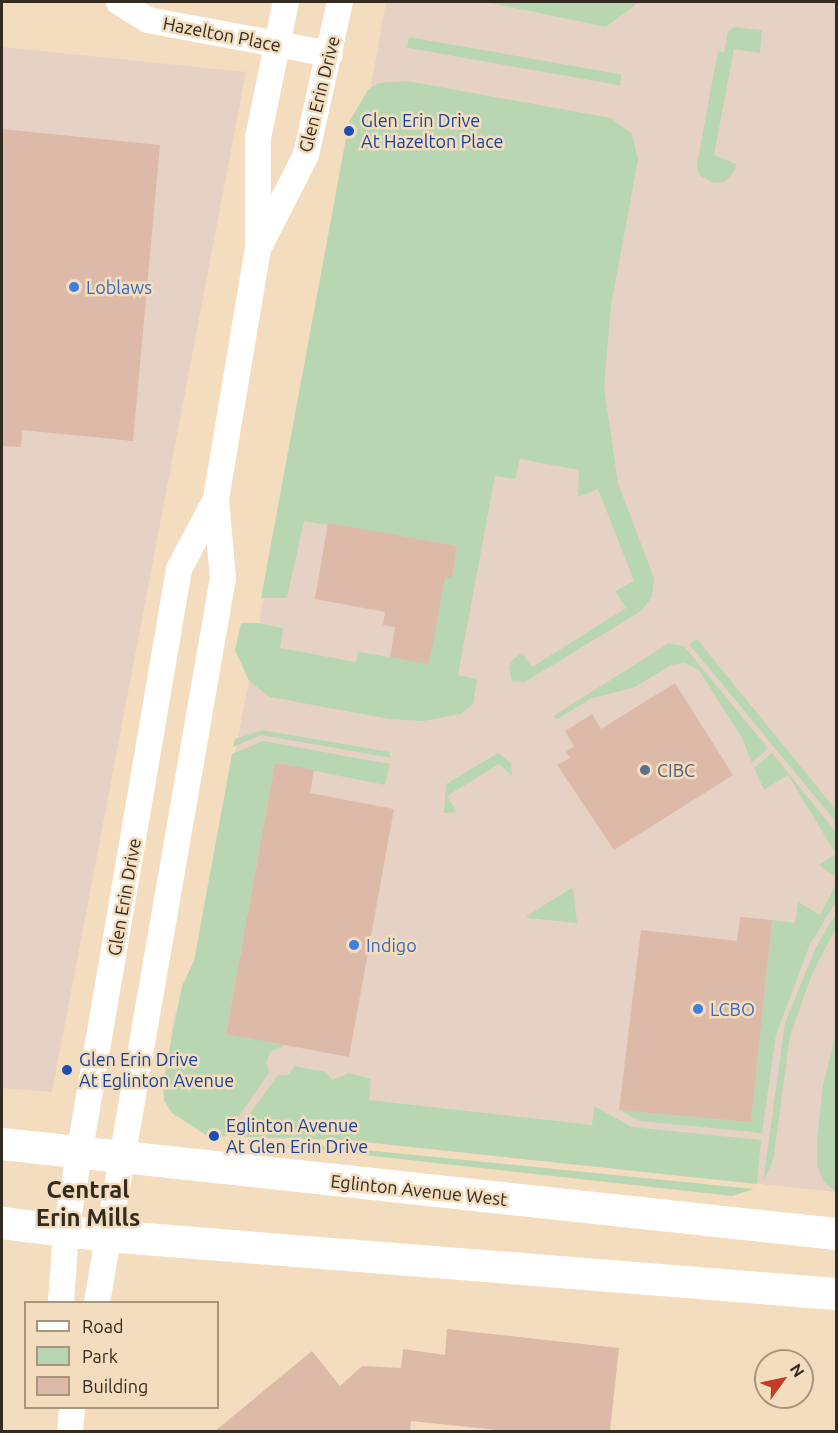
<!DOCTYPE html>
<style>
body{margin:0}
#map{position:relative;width:838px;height:1433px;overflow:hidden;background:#f3ddbe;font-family:Ubuntu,sans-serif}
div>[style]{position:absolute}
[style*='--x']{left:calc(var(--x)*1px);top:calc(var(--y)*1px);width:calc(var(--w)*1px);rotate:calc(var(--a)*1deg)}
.commercial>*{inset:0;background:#e6d2c4}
.green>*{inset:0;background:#b9d6b3;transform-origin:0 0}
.building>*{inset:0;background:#dcbaa7}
.minor>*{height:26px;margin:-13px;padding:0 13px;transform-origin:13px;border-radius:13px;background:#fff}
.major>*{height:32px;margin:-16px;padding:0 16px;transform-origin:16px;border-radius:16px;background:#fff}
.dots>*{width:16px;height:16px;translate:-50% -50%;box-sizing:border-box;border:3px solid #f3ddbe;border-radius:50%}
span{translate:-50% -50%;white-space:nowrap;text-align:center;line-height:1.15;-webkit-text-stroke:5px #f3ddbe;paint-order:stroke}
.street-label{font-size:18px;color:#342b20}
.transit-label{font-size:18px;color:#164399}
.left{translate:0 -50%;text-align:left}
.shop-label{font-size:18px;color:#366cbe}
.service-label{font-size:18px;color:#4e5e75}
.district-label{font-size:24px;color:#342b20;font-weight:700}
.frame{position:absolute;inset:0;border:3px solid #342b20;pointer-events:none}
.legend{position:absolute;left:24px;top:1301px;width:195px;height:108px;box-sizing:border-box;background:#f3ddbe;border:2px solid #a7967f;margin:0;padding:8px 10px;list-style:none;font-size:18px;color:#342b20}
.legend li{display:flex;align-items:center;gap:12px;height:30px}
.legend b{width:30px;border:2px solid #a7967f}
.north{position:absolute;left:754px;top:1349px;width:60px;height:60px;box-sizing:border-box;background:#f3ddbe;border:2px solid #a7967f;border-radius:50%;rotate:57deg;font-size:16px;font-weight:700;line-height:24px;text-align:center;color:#342b20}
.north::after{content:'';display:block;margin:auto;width:21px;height:27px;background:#c63a27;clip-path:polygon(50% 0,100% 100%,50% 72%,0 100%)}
</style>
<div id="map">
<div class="commercial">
<i style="clip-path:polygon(386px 2px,485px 2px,606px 27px,639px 2px,836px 2px,836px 1192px,345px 1140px,206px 1135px,172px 1113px,164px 1100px,173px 1021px,194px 961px,249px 681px,349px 122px,370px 92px)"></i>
<i style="clip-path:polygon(2px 47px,246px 72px,52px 1092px,2px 1088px)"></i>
</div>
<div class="green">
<i style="clip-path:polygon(485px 2px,639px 2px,606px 27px)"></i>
<i style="clip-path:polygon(734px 27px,762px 30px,760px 53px,734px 49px,714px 155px,736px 164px,735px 170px,726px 181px,714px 183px,699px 175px,697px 164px,718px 51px,724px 52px,728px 31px)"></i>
<i style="left:409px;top:37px;width:216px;height:11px;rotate:10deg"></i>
<i style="clip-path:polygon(407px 81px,611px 118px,632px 134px,638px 160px,611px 306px,604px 388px,618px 483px,654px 578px,652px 597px,641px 611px,525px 682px,512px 681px,509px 667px,513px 659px,522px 653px,532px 667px,626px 608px,615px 591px,634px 581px,598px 489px,578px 497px,579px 470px,520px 459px,515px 479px,495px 476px,458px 675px,477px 679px,473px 704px,461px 714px,423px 721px,389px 719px,270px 697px,249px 681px,235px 650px,241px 623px,257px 623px,283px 628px,280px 648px,356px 662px,358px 652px,390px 657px,445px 577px,452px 578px,457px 546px,304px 521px,287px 598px,261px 598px,349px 122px,368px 90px,378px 83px)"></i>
<i style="clip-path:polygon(697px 639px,836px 810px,836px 822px,689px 644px)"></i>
<i style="clip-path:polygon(669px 643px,684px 646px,768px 748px,752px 763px,743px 740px,699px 670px,684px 663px,671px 665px,635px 687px,590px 699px,556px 720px,553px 716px)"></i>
<i style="clip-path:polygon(263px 730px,389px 752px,391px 758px,261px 735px,233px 747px,235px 739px)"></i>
<i style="clip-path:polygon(263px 741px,390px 764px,385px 785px,275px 763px,226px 1033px,285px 1045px,270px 1052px,266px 1063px,270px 1072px,224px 1137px,206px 1135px,172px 1113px,164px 1100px,163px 1082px,182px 986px,194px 961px,232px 754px)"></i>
<i style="clip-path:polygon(498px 753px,511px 763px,512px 776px,499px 764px,447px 796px,457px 812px,444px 813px,446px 784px)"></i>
<i style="clip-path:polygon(772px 753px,836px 832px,836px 877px,819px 865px,836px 854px,788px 775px,764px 790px,754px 768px)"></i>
<i style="clip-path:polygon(836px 884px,836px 902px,810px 944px,776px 1035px,762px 1133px,640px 1121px,619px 1110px,751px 1121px,772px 920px,795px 923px,798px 902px,820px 915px)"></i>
<i style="clip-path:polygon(573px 887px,577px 923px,527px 918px,527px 916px)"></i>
<i style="clip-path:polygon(836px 913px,836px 928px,812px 974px,790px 1036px,773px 1161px,763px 1182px,785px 1023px,816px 947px)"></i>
<i style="clip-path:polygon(836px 1033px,836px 1192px,824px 1182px,817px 1166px,817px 1140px,823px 1085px)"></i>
<i style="clip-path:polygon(295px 1066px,326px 1072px,332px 1080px,349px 1073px,371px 1079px,369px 1100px,592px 1125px,594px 1106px,632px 1127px,761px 1140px,757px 1184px,345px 1140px,233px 1137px,278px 1075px,288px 1075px)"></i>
<i style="clip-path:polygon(275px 1145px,325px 1146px,754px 1189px,732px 1196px)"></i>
</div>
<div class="building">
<i style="clip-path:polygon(2px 129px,160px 145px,133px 441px,22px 430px,21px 447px,2px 446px)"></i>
<i style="clip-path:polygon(328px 523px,457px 546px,452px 578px,445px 577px,429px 664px,390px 657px,395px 627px,383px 625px,385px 612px,315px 599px)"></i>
<i style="clip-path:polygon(675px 683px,733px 775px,614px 850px,557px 765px,570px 758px,566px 752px,574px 746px,565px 731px,592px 714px,601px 729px)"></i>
<i style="clip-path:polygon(275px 763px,314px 770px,310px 793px,394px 809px,349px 1057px,226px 1034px)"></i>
<i style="clip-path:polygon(740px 917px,772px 920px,751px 1122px,619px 1110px,641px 930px,737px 941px)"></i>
<i style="clip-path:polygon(447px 1329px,619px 1348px,610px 1431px,507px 1431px,411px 1421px,410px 1431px,215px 1431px,312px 1351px,340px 1386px,362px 1366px,401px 1368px,403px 1349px,445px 1355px)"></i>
</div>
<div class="minor">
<i style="--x:119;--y:2;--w:34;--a:32"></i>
<i style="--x:148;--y:20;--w:185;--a:10.6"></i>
<i style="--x:261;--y:243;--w:99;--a:-62.9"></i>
<i style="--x:306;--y:155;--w:157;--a:-77.5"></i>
<i style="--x:61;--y:1302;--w:71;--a:-86"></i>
<i style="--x:66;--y:1231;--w:672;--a:-80.31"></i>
<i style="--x:179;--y:569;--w:79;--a:-62.1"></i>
<i style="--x:97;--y:1302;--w:735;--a:-80.13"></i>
<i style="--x:223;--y:578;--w:79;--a:-95.1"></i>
<i style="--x:216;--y:499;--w:254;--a:-80.5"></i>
<i style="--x:258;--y:248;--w:110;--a:-90"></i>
<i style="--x:258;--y:138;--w:139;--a:-78.4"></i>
<i style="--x:70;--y:1432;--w:24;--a:-85"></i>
</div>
<div class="major">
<i style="--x:2;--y:1144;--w:839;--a:6.16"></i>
<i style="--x:2;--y:1223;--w:106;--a:7.1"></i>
<i style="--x:107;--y:1236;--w:731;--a:4.55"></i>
</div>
<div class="dots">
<i style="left:349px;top:131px;background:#1a4fb4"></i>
<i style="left:74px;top:287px;background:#3f7fe0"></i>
<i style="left:645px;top:770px;background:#5c6f8a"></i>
<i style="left:354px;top:945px;background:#3f7fe0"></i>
<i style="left:698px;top:1009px;background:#3f7fe0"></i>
<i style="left:67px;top:1070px;background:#1a4fb4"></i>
<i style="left:214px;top:1136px;background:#1a4fb4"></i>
</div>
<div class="street-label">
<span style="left:222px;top:34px;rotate:11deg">Hazelton Place</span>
<span style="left:319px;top:94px;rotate:-76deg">Glen Erin Drive</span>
<span style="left:124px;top:897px;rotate:-80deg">Glen Erin Drive</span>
<span style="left:419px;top:1190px;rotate:6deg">Eglinton Avenue West</span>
</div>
<div class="transit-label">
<span class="left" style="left:361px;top:131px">Glen Erin Drive<br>At Hazelton Place</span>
<span class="left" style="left:79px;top:1070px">Glen Erin Drive<br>At Eglinton Avenue</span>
<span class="left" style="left:226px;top:1136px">Eglinton Avenue<br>At Glen Erin Drive</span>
</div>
<div class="shop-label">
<span class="left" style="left:86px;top:287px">Loblaws</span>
<span class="left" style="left:366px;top:945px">Indigo</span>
<span class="left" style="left:710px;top:1009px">LCBO</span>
</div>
<div class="service-label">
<span class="left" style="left:657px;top:770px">CIBC</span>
</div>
<div class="district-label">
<span style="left:88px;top:1204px">Central<br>Erin Mills</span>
</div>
<div class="frame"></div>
<ul class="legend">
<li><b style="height:8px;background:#fff"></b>Road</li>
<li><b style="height:16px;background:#b9d6b3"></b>Park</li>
<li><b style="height:16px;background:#dcbaa7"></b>Building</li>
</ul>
<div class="north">N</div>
</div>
